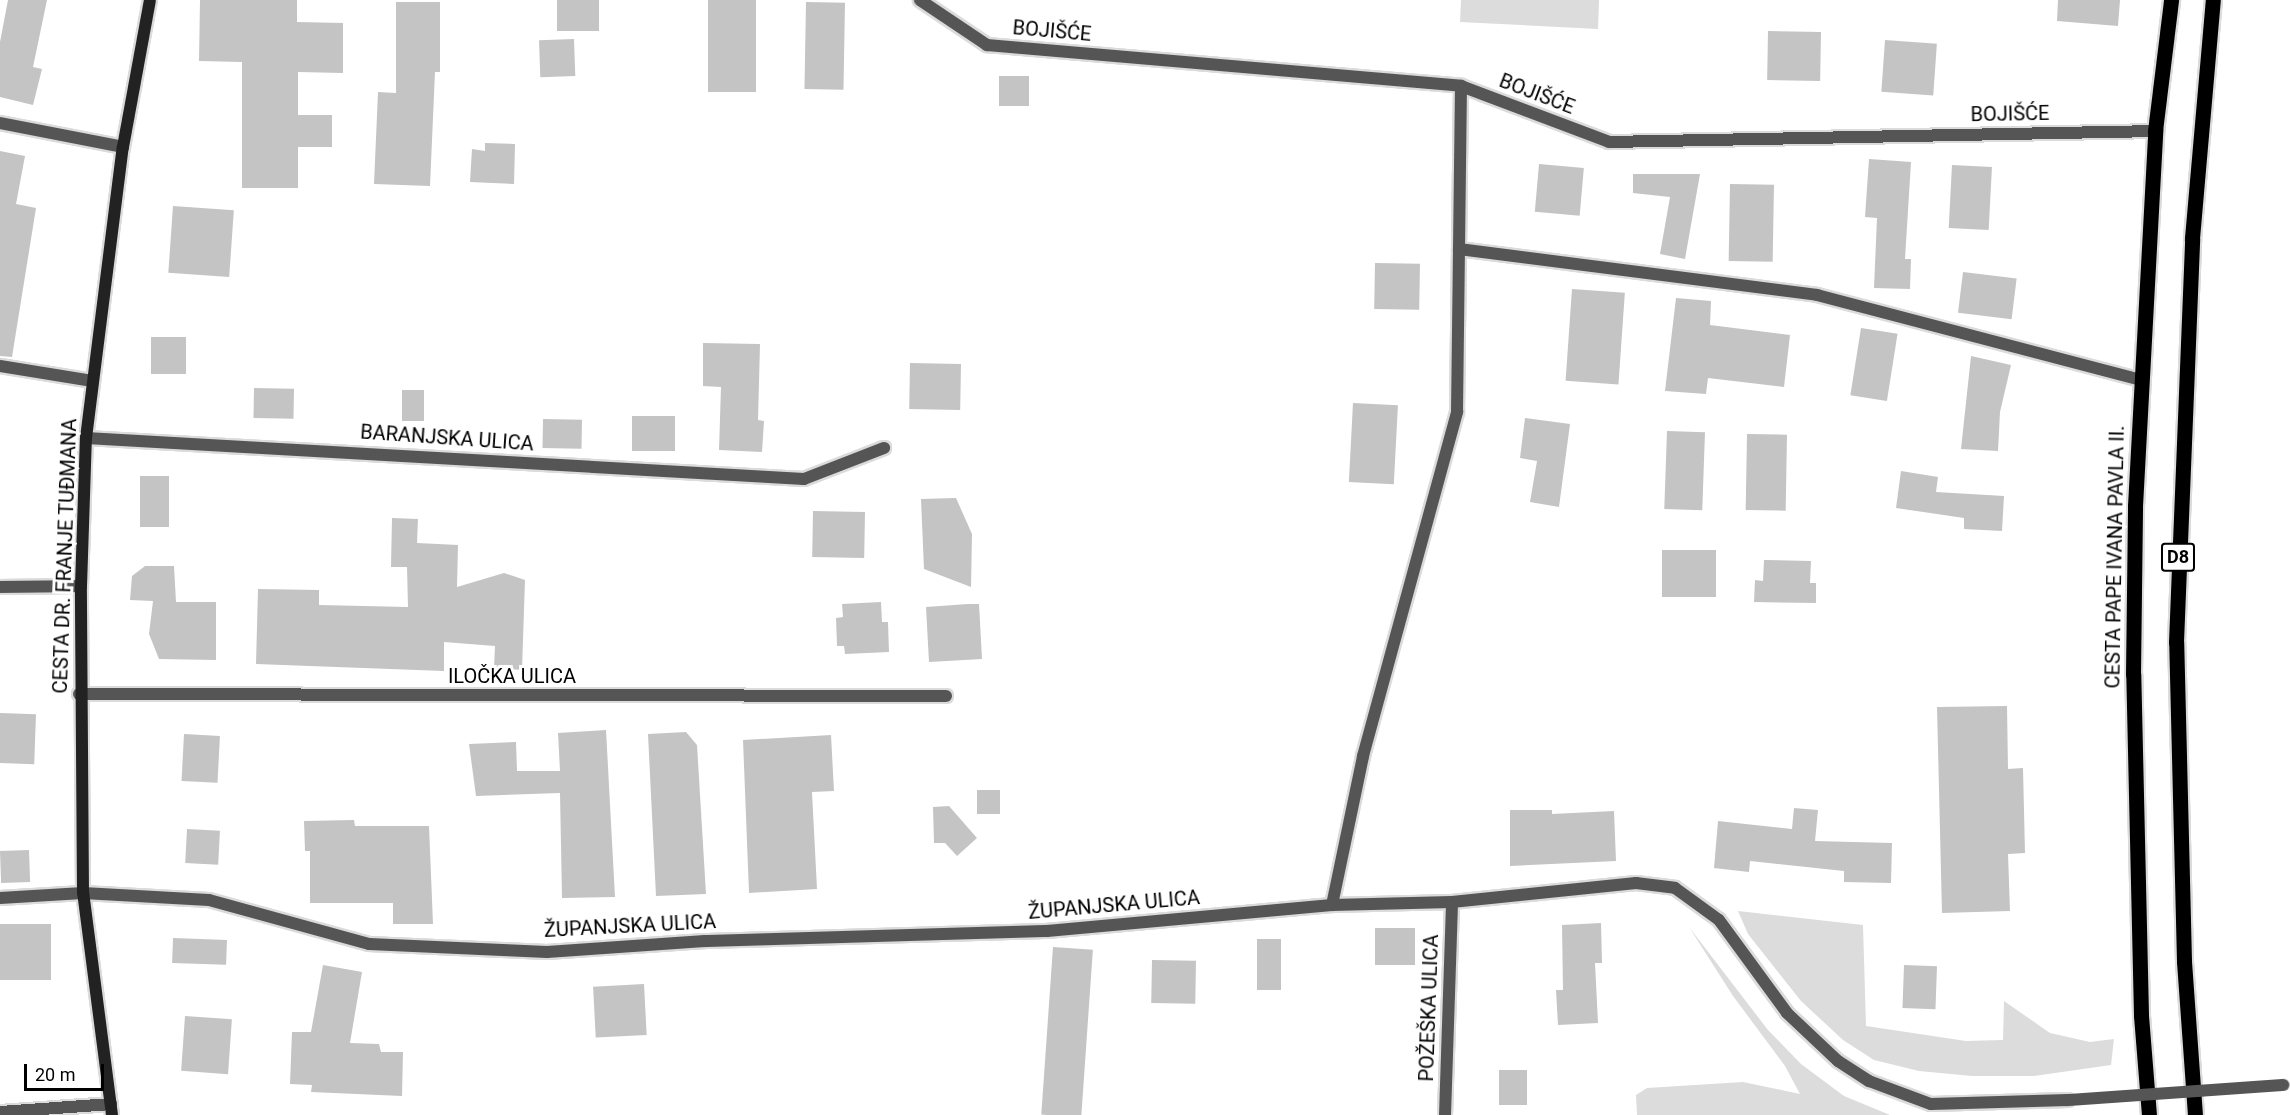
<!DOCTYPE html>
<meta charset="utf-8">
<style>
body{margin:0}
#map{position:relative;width:2290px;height:1115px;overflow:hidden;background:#fff;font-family:Roboto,sans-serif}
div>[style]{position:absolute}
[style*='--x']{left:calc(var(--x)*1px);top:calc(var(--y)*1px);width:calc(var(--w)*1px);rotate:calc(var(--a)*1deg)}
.green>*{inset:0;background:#dcdcdc}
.building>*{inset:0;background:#c4c4c4;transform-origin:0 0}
.roads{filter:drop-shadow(2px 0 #dbdbdb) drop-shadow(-2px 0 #dbdbdb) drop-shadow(0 2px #dbdbdb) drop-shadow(0 -2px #dbdbdb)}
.minor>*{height:12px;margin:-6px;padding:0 6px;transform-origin:6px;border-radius:6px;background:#555}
.secondary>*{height:12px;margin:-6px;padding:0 6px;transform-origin:6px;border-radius:6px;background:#222}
.primary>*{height:15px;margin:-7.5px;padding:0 7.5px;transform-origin:7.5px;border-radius:7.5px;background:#000}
.minor-bridge>*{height:12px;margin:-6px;padding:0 6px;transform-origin:6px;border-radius:6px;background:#555}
span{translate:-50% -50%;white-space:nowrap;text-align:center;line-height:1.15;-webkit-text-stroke:6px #fff;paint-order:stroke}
.shield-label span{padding:2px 4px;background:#fff;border:2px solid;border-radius:4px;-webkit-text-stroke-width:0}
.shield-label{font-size:18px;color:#000;font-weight:700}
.street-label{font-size:20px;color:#000}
.scale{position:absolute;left:24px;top:1064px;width:80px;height:27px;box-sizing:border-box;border:3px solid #000;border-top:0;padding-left:8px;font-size:18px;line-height:21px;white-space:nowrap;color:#000;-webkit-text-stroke:4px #fff;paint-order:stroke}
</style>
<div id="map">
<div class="green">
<i style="clip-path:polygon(1461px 0,1599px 0,1598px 29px,1460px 22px)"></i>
<i style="clip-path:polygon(1738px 911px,1863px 925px,1866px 1026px,1966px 1041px,2003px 1040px,2004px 1001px,2050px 1033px,2090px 1042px,2114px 1039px,2111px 1065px,2034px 1076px,1972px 1076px,1919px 1071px,1874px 1060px,1843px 1040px,1801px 1001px,1748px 934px)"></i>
<i style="clip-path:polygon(1689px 927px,1768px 1030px,1801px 1064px,1844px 1096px,1890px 1115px,1637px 1115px,1636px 1095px,1647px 1088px,1743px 1082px,1800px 1094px,1785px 1066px,1733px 996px)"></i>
</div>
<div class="building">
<i style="clip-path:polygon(8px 0,47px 0,33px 67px,42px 69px,33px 105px,0 97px,0 42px)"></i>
<i style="clip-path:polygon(200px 0,297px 0,297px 22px,343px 23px,343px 73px,298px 72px,298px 115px,332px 115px,332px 147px,298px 147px,298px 188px,242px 188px,242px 62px,199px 61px)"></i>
<i style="left:557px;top:0;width:42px;height:31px"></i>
<i style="left:708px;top:0;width:48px;height:92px"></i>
<i style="clip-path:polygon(2058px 0,2120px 0,2118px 26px,2057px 21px)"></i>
<i style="clip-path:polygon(396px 2px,440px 2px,440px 72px,435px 72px,430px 186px,374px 184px,378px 92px,396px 93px)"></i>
<i style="left:806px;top:2px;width:39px;height:87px;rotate:1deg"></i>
<i style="left:1768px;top:31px;width:53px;height:49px;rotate:1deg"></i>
<i style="left:574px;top:39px;width:37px;height:35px;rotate:88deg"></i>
<i style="left:1885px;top:40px;width:52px;height:52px;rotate:4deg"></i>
<i style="left:999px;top:76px;width:30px;height:30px"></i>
<i style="clip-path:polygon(485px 143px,515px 144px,514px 184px,470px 182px,472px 149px,485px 151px)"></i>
<i style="clip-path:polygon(0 151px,25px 156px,16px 204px,36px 208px,12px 357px,0 356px)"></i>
<i style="clip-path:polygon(1869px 159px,1911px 162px,1905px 259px,1911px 259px,1910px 289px,1874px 288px,1877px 218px,1865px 217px)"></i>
<i style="left:1539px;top:164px;width:45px;height:48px;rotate:5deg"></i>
<i style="left:1952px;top:165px;width:40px;height:63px;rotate:3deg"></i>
<i style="clip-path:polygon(1633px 174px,1700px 174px,1685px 259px,1660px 254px,1670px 197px,1633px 193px)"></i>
<i style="left:1730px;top:184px;width:44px;height:77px;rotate:1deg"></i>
<i style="left:173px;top:206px;width:61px;height:67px;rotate:4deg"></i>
<i style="left:1375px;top:263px;width:45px;height:46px;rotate:1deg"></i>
<i style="left:1963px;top:272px;width:54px;height:41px;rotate:7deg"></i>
<i style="left:1572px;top:289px;width:53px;height:92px;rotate:4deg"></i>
<i style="clip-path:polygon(1676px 298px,1711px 301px,1710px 325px,1790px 335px,1784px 387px,1708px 378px,1706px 394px,1665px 391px)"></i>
<i style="left:1861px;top:328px;width:37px;height:68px;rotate:9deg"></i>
<i style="left:151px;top:337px;width:35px;height:37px"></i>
<i style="clip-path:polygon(703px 343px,760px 344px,758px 420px,764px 421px,762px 452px,719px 450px,721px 387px,703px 386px)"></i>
<i style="clip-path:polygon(1971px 356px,2011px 365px,2000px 412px,1998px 451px,1961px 449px)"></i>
<i style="left:910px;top:363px;width:51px;height:46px;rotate:1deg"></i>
<i style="left:254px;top:388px;width:40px;height:30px;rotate:1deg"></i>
<i style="left:402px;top:390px;width:22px;height:31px"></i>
<i style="left:1353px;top:403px;width:45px;height:79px;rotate:3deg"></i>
<i style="left:632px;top:416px;width:43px;height:35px"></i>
<i style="clip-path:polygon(1525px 418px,1570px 424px,1559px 507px,1530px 502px,1537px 461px,1520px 458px)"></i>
<i style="left:543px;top:419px;width:39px;height:29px;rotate:1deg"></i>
<i style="left:1667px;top:431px;width:38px;height:78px;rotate:2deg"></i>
<i style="left:1747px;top:434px;width:40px;height:76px;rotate:1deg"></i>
<i style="clip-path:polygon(1901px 471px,1938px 477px,1936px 492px,2004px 496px,2002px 531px,1964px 529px,1964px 518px,1896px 508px)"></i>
<i style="left:140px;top:476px;width:29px;height:51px"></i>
<i style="clip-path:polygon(956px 498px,972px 534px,971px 587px,924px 569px,921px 499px)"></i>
<i style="left:813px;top:511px;width:52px;height:46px;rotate:1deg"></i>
<i style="clip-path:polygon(392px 518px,418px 519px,417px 543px,458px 545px,457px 587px,504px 573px,525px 580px,522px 670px,494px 668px,495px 646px,444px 642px,444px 671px,256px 664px,258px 589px,319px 590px,319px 605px,408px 607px,407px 567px,391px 567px)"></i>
<i style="left:1662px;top:550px;width:54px;height:47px"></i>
<i style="clip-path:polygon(1764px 560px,1811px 561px,1810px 583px,1816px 583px,1816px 603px,1754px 602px,1755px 580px,1763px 581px)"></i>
<i style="clip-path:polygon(145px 566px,174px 566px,176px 602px,216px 602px,216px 660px,159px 659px,149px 634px,153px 601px,130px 600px,132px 576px)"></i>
<i style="clip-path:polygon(881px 602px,882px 622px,888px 622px,889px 652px,845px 654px,844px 646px,837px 646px,836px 618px,843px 617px,842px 604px)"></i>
<i style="clip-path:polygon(968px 604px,979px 604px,982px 659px,929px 662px,926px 607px)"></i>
<i style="clip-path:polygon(2007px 706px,2008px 769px,2023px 768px,2025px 853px,2008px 854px,2010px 911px,1942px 913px,1937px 707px)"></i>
<i style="left:0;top:713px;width:36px;height:50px;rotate:2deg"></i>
<i style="clip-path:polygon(606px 730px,615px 897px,562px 898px,560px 793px,476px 796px,469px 744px,516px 742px,517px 771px,560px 771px,558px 733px)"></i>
<i style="clip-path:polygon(686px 732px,697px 745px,706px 894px,656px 896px,648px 734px)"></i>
<i style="left:184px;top:734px;width:36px;height:47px;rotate:3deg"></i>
<i style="clip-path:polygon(831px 735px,834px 791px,812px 792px,817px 889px,749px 893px,743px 740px)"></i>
<i style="left:977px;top:790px;width:23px;height:24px"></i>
<i style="clip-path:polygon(949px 806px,977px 838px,957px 856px,945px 843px,934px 843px,933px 807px)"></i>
<i style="clip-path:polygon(1794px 808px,1818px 810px,1815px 841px,1892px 843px,1891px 883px,1844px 882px,1844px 871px,1750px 861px,1749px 872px,1714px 868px,1718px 821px,1792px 829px)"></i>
<i style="clip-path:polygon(1510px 810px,1552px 810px,1552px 814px,1614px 811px,1616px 861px,1510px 866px)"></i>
<i style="clip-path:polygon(354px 820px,355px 826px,429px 826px,433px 924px,393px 924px,393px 903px,310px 903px,310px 851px,305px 851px,304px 821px)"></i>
<i style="left:187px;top:829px;width:33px;height:34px;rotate:3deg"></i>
<i style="left:29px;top:850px;width:32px;height:29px;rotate:88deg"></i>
<i style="clip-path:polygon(1601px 923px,1602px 963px,1595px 963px,1598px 1023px,1558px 1025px,1556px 990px,1563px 990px,1562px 925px)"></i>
<i style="left:0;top:924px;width:51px;height:56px"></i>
<i style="left:1375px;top:928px;width:40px;height:37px"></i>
<i style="left:173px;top:938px;width:54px;height:25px;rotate:2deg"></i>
<i style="left:1257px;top:939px;width:24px;height:51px"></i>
<i style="left:1053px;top:947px;width:40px;height:168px;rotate:4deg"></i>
<i style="left:1152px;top:960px;width:44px;height:43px;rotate:1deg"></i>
<i style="clip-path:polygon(323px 965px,362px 972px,350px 1043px,379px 1044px,381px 1052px,403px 1052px,402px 1096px,311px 1092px,312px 1085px,290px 1084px,292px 1032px,311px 1032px)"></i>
<i style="left:1904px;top:965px;width:33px;height:43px;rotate:2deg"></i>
<i style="left:644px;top:984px;width:51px;height:51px;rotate:87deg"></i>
<i style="left:185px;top:1016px;width:47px;height:55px;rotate:4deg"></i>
<i style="left:1499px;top:1070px;width:28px;height:35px"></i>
</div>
<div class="roads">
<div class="minor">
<i style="--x:920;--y:0;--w:81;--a:33.9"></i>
<i style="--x:987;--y:45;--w:476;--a:4.9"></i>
<i style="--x:1461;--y:86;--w:158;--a:20.7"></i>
<i style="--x:1609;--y:142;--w:546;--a:-1.15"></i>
<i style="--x:0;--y:123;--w:125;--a:11"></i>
<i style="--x:1459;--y:249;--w:361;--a:7.3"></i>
<i style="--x:1817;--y:295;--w:334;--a:14.7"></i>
<i style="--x:0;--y:366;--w:94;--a:9.2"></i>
<i style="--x:86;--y:438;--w:719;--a:3.27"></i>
<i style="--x:804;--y:479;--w:86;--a:-21.2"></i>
<i style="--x:0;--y:587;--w:81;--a:-0.7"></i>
<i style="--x:79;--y:694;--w:867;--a:0.13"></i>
<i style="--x:0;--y:898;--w:83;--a:-3.4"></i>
<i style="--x:83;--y:893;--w:126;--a:3.2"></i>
<i style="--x:209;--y:900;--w:166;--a:15.4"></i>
<i style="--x:369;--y:944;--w:178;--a:2.6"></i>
<i style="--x:547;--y:952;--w:158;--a:-4"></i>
<i style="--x:705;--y:941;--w:342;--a:-1.7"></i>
<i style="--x:1047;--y:931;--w:286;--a:-5.2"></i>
<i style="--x:1332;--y:905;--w:120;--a:-1.4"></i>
<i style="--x:1452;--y:902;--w:185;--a:-5.9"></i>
<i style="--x:1636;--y:883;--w:39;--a:7"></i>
<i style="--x:1675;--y:888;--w:54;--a:36"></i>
<i style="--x:1719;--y:920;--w:115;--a:53.8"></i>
<i style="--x:1787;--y:1013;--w:70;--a:43.3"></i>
<i style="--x:1838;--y:1061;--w:37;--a:33"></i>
<i style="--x:1869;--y:1081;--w:66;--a:20.4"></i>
<i style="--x:1931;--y:1104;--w:137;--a:-1.7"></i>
<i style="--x:1332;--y:905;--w:152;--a:-78.2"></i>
<i style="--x:1363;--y:756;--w:357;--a:-74.7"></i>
<i style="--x:1457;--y:412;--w:326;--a:-89.3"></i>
<i style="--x:0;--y:1112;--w:111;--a:-4.1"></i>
<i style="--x:1445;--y:1115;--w:213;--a:-88.1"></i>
</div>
<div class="secondary">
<i style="--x:112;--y:1115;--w:224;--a:-97.4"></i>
<i style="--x:83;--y:893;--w:307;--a:-90.4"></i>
<i style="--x:81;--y:586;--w:148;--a:-88.1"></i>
<i style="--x:86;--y:438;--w:293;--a:-82.8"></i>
<i style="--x:123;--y:147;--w:149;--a:-79.6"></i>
</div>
<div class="primary">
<i style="--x:2149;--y:1115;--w:100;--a:-94.6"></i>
<i style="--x:2141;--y:1015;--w:341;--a:-91.3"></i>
<i style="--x:2133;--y:674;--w:168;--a:-89.3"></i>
<i style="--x:2135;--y:506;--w:376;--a:-86.9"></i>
<i style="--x:2155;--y:131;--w:132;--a:-83"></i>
<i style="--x:2195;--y:1115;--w:154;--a:-94.1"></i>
<i style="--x:2184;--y:961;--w:319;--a:-91.4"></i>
<i style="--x:2176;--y:642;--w:404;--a:-87.7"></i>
<i style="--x:2192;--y:238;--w:239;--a:-85"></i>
</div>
</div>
<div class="minor-bridge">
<i style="--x:2068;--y:1100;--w:216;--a:-4"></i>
</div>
<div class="shield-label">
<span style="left:2178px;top:557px">D8</span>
</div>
<div class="street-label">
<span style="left:1052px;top:31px;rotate:5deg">BOJIŠĆE</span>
<span style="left:1537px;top:94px;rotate:21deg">BOJIŠĆE</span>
<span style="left:2010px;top:114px;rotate:-1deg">BOJIŠĆE</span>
<span style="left:447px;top:438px;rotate:4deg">BARANJSKA ULICA</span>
<span style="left:65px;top:556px;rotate:-88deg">CESTA DR. FRANJE TUĐMANA</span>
<span style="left:2115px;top:557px;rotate:-89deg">CESTA PAPE IVANA PAVLA II.</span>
<span style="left:512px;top:676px">ILOČKA ULICA</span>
<span style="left:1114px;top:905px;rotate:-5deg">ŽUPANJSKA ULICA</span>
<span style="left:630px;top:926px;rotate:-3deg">ŽUPANJSKA ULICA</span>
<span style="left:1429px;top:1008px;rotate:-88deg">POŽEŠKA ULICA</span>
</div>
<div class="scale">20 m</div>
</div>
